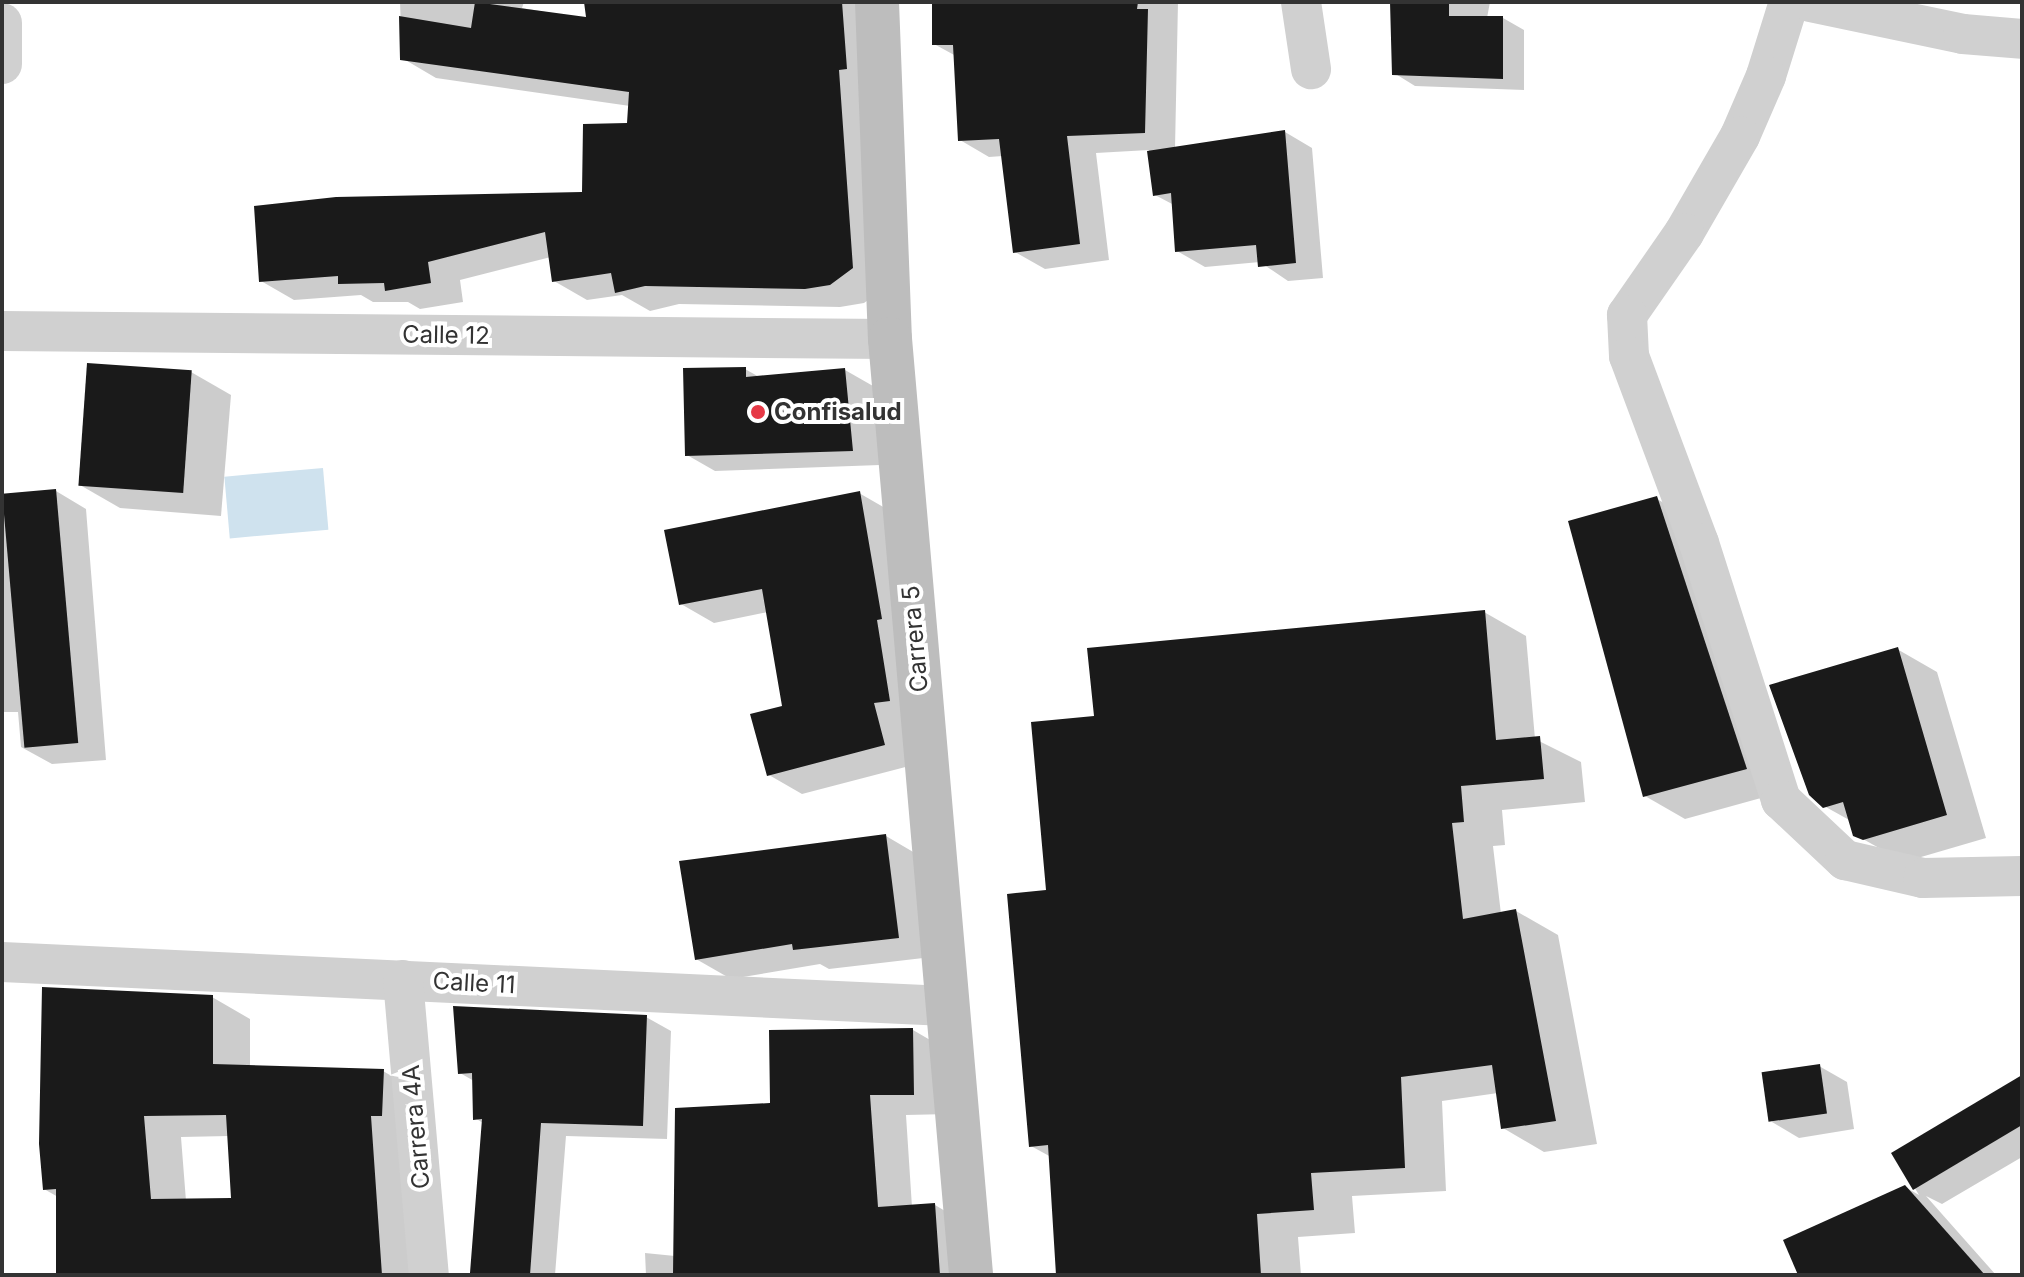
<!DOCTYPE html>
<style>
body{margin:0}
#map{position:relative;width:2024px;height:1277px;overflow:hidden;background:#fff;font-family:Inter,sans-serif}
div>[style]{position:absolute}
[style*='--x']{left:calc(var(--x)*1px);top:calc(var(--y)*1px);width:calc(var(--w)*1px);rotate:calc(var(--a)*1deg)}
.water>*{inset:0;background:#cfe2ee;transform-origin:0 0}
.shadow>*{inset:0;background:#0003}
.building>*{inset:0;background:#1a1a1a;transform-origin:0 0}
.minor>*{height:40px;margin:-20px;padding:0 20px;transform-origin:20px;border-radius:20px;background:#d0d0d0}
.secondary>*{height:44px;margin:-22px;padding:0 22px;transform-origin:22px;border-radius:22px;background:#bdbdbd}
.dots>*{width:22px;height:22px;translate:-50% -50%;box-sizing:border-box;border:4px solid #fff;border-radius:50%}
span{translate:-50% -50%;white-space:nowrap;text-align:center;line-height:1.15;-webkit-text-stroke:8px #fff;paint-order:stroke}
.street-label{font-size:24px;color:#333}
.poi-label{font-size:24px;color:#333;font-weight:700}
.left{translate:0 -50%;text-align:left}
.frame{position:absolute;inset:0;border:4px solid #333;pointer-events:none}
</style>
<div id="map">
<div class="water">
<i style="left:323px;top:468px;width:62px;height:99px;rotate:85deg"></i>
</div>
<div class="shadow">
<i style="clip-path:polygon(400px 2px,524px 2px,522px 8px,588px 19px,586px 2px,873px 2px,886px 287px,864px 303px,840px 307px,679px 304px,650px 311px,622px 295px,587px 300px,554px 281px,551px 257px,460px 280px,463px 302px,420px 309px,408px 302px,373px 302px,361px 295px,294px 300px,261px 281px,584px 194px,629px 125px,630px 106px,436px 78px,402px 58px)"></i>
<i style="clip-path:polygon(934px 2px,1178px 2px,1175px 149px,1285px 132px,1312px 148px,1323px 278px,1288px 281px,1260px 262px,1205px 267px,1177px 251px,1174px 205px,1155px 195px,1149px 150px,1096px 153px,1109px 260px,1045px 269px,1015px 252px,1003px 156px,989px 157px,960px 140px,956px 56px,934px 44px)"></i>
<i style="clip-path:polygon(1392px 2px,1490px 2px,1487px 18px,1503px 18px,1524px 30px,1524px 90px,1415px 86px,1394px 73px)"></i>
<i style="clip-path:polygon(745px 369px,761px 378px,845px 370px,873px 386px,880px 465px,715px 471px,687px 455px)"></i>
<i style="clip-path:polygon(191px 372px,231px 395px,221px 516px,120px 508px,80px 485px)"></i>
<i style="clip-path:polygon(56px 491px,86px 509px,106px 760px,52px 764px,21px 747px,18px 712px,2px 712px,2px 495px)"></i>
<i style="clip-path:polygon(859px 493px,892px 512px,917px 764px,802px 794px,769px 775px,784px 707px,768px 612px,714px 623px,681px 604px)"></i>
<i style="clip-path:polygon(1657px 499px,1697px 522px,1786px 791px,1685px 819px,1645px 796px)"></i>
<i style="clip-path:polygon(1484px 612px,1526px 636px,1535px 739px,1581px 762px,1585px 802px,1502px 810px,1505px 845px,1493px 846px,1501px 914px,1516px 911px,1558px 935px,1597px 1144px,1544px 1152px,1503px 1128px,1498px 1093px,1442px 1101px,1446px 1191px,1352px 1196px,1355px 1233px,1298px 1237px,1301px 1275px,1058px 1275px,1051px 1157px,1031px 1146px,1048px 892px,1096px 718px)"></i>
<i style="clip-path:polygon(1897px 649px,1937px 672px,1986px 838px,1904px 862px,1854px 834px,1851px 821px,1824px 806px)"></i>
<i style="clip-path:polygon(886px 836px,920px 856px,932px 957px,829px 969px,820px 964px,731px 979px,696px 959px)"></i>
<i style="clip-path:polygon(evenodd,212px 997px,250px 1019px,250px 1067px,383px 1071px,421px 1093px,418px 1275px,58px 1275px,58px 1197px,44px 1189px,212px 997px,229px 1136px,233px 1200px,186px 1201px,181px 1137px,229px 1136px)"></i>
<i style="clip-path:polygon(646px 1017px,671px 1031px,667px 1139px,566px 1136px,555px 1275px,472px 1272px,483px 1123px,475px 1118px,474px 1081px,460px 1073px)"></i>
<i style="clip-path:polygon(913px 1030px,949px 1051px,950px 1114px,906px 1115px,912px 1207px,935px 1205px,972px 1227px,975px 1275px,646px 1275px,645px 1253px,675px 1256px,772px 1104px)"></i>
<i style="clip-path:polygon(1819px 1066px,1847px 1082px,1854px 1129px,1799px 1138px,1772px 1122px)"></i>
<i style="clip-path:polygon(2022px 1087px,2022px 1157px,1942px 1204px,1926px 1196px,1996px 1275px,1801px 1275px,1905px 1187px,1919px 1195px,1894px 1154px)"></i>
</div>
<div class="building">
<i style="clip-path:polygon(475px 2px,586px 17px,584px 2px,842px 2px,847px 69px,839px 70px,853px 268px,830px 285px,805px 289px,645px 286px,615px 293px,611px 273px,552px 282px,545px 232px,428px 262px,431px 283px,385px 291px,384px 283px,338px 284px,338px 276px,259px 282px,254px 206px,336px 197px,582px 192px,583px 124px,627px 123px,629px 92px,400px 60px,399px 16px,471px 28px)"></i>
<i style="clip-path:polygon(932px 2px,1138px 2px,1137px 9px,1148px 9px,1145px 133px,1067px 136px,1080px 244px,1013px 253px,999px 139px,958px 141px,953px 45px,932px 45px)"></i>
<i style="clip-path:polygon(1390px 2px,1449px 2px,1449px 16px,1503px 16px,1503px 79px,1392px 75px)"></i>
<i style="clip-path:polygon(1285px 130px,1296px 263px,1258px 267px,1256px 245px,1175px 252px,1171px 193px,1153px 196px,1147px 151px)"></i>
<i style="left:87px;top:363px;width:105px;height:123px;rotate:4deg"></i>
<i style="clip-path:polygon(746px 367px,746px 377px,845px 368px,853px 451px,685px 456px,683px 368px)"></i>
<i style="left:56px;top:489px;width:255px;height:54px;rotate:85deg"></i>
<i style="clip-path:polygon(860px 491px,882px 619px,877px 620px,890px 701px,874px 703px,885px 745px,767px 776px,750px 714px,782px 706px,762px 589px,679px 605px,664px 530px)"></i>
<i style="clip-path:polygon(1657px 496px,1747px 769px,1643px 797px,1568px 521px)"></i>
<i style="clip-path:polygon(1485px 610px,1496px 740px,1540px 736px,1544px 779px,1461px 786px,1464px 822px,1452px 823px,1463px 919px,1516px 909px,1556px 1121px,1501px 1129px,1492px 1065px,1401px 1077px,1405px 1168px,1311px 1173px,1314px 1210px,1257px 1214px,1261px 1275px,1056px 1275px,1048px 1145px,1029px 1147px,1007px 894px,1046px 890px,1031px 722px,1094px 716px,1087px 648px)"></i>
<i style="clip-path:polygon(1898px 647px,1947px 815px,1863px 840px,1853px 836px,1843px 802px,1823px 808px,1809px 795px,1769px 685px)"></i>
<i style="clip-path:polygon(886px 834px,899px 938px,793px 950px,792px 944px,695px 960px,679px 861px)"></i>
<i style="clip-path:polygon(evenodd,42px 987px,213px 995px,213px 1064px,384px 1069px,382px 1116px,371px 1116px,382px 1275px,56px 1275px,56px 1189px,43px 1190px,39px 1144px,42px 987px,226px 1115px,231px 1198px,151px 1199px,144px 1116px,226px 1115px)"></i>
<i style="clip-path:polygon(453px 1006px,647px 1015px,643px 1126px,541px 1123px,530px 1275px,470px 1273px,482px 1119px,473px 1120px,472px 1073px,458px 1074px)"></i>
<i style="clip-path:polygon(913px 1028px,914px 1095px,870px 1095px,878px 1207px,935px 1203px,940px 1275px,673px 1275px,675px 1108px,770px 1103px,769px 1030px)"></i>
<i style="left:1820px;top:1064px;width:50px;height:59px;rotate:82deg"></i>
<i style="clip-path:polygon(2022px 1075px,2022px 1125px,1913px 1190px,1891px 1153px)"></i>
<i style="clip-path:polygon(1905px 1185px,1985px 1275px,1798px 1275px,1783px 1240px)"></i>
</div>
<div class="minor">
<i style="--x:1301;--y:2;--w:68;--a:81.5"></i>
<i style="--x:1789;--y:2;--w:77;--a:107.3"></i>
<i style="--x:1766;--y:76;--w:65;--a:113.4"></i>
<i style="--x:1740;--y:136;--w:112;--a:120"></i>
<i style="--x:1684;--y:233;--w:100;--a:124.8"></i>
<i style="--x:1627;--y:315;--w:41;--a:87.2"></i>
<i style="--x:1629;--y:356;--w:200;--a:69.5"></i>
<i style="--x:1699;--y:543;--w:270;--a:72.3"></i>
<i style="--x:1781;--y:800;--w:88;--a:43.2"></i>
<i style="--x:1845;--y:860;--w:80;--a:13"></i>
<i style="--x:1923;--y:878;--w:99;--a:-1.2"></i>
<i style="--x:1810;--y:2;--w:156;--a:11.8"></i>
<i style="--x:1963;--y:34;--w:59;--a:4.8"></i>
<i style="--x:2;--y:23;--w:41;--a:90"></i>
<i style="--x:2;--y:331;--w:888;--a:0.52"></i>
<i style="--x:2;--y:962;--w:945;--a:2.67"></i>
<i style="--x:403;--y:980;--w:296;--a:85"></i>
</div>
<div class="secondary">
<i style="--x:877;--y:2;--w:337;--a:87.8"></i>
<i style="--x:890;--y:339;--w:939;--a:85.05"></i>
</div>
<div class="dots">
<i style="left:758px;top:412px;background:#e63946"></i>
</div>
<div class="street-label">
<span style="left:446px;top:335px;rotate:1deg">Calle 12</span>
<span style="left:915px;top:639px;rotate:-95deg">Carrera 5</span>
<span style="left:474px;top:983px;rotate:3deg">Calle 11</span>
<span style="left:416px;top:1127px;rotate:-95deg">Carrera 4A</span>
</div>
<div class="poi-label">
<span class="left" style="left:774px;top:412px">Confisalud</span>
</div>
<div class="frame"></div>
</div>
